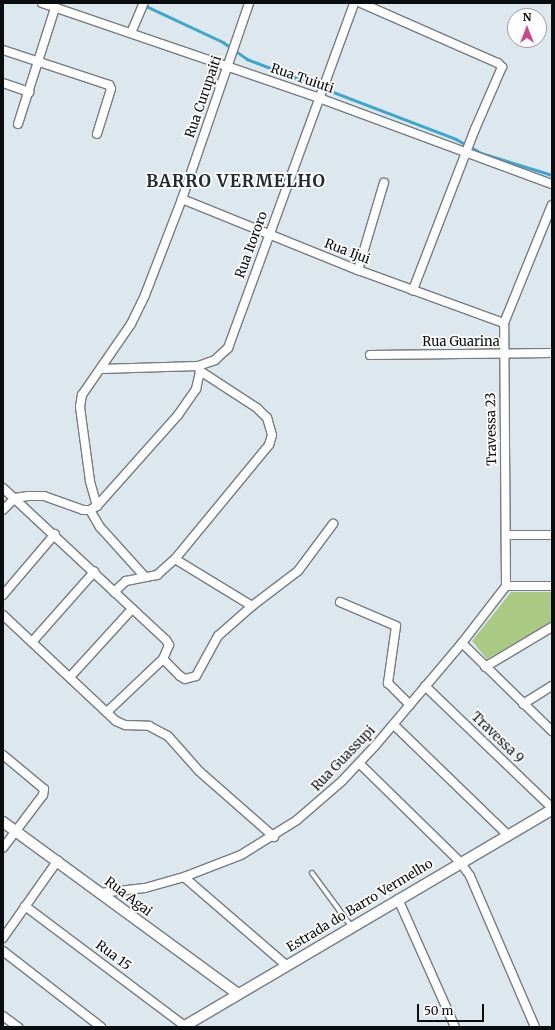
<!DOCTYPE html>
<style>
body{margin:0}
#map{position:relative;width:555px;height:1030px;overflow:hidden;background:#dde7ee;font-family:Merriweather,serif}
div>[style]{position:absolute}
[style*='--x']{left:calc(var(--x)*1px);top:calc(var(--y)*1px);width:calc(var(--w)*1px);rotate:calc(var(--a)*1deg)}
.green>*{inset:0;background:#aac982}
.stream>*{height:2.5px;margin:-1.25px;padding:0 1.25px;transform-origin:1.25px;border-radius:1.25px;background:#3da6cb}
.roads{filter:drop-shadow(1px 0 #757d83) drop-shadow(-1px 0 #757d83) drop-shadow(0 1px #757d83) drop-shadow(0 -1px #757d83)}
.service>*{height:4px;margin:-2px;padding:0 2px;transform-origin:2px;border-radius:2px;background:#fff}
.minor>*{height:8px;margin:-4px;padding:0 4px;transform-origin:4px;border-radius:4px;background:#fff}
.tertiary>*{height:10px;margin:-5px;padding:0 5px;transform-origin:5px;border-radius:5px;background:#fff}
span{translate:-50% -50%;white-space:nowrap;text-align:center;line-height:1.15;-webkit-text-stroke:3.5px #fff;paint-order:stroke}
.street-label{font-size:13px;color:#0a0d0f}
.district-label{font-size:17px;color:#242b30;font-weight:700;letter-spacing:1px}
.frame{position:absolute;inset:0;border:4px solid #0a0d0f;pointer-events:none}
.north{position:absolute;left:507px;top:8px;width:40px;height:40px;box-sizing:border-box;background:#fff;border:1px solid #9d9e9f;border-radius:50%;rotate:0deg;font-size:11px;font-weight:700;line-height:16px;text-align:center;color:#0a0d0f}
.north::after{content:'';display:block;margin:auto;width:14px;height:18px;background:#ca478c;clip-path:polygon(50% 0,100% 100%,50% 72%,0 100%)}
.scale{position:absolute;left:417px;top:1004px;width:67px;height:18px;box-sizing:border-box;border:2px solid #0a0d0f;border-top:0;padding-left:5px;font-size:12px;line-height:14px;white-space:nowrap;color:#0a0d0f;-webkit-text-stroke:3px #fff;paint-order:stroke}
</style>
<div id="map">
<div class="green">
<i style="clip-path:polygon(511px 592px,552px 592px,552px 622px,487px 659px,472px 641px)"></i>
</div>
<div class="stream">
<i style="--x:148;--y:7;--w:83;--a:25"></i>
<i style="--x:223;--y:42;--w:29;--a:35"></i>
<i style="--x:247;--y:59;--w:224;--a:20.9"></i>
<i style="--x:456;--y:139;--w:29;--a:29"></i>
<i style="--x:481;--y:153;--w:74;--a:17.2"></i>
</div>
<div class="roads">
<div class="service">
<i style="--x:312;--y:873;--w:66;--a:53.7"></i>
</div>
<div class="minor">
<i style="--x:42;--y:3;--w:293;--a:18.9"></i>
<i style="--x:319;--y:98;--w:248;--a:20.3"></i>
<i style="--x:361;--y:3;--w:150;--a:23.7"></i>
<i style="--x:498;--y:63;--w:6;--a:45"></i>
<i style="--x:502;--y:67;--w:68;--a:113.5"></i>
<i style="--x:475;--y:129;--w:173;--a:111.1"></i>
<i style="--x:131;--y:33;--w:33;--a:-67"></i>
<i style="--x:3;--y:50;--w:112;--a:18.3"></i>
<i style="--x:109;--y:85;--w:4;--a:63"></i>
<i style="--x:111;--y:89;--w:47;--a:107.3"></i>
<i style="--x:3;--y:83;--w:28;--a:19"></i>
<i style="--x:18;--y:124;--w:122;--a:-72.3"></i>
<i style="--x:182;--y:199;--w:190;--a:22"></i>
<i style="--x:358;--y:270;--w:155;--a:20"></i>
<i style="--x:358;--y:270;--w:91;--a:-73.4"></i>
<i style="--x:370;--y:355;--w:182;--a:-0.6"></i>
<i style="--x:101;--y:369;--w:97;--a:-1.8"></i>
<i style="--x:198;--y:366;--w:18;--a:-19"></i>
<i style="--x:215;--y:360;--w:18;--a:-43"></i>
<i style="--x:228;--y:348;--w:367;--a:-69.9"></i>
<i style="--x:3;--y:488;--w:223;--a:43"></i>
<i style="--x:166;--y:640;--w:6;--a:59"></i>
<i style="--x:169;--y:645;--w:15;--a:113"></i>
<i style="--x:163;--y:659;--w:77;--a:136.6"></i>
<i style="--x:97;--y:506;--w:26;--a:-106"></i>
<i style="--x:90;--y:481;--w:75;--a:-97.7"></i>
<i style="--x:80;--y:407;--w:12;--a:-81"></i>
<i style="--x:82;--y:395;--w:86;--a:-55.4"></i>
<i style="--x:131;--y:324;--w:32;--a:-64"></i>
<i style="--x:145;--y:295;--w:103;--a:-68.9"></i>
<i style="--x:182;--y:199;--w:207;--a:-71.1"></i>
<i style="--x:3;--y:510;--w:17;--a:-45"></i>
<i style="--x:15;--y:498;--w:13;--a:-9"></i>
<i style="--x:28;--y:496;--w:16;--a:0"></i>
<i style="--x:44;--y:496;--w:41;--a:19.7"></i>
<i style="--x:83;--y:510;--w:7;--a:0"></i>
<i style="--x:90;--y:510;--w:8;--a:-30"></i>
<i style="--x:97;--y:506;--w:122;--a:-48.3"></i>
<i style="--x:178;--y:415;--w:32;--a:-55"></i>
<i style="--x:196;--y:389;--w:18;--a:-77"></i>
<i style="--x:90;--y:510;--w:20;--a:60"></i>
<i style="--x:100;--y:527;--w:67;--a:48"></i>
<i style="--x:506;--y:535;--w:46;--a:0"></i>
<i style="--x:506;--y:586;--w:46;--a:0"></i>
<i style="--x:114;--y:592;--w:16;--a:-43"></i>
<i style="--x:126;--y:581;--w:32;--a:-11"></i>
<i style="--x:157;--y:575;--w:24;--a:-42"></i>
<i style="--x:3;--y:595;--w:80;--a:-49.6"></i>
<i style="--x:340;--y:602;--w:61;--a:23.2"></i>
<i style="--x:396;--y:626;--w:58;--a:98"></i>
<i style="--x:388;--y:683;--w:31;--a:45"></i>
<i style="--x:252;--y:606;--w:58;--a:-37.3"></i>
<i style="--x:298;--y:571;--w:59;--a:-53.3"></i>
<i style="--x:3;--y:615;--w:155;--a:43.2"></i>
<i style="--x:116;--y:721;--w:10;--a:24"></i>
<i style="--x:125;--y:725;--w:24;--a:2"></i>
<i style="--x:149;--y:726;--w:21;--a:28"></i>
<i style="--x:168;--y:736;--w:47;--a:48.5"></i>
<i style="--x:199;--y:771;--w:100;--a:41.3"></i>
<i style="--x:32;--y:642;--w:94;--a:-48.5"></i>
<i style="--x:462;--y:643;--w:126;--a:44.4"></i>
<i style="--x:163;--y:659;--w:24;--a:45"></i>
<i style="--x:180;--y:676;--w:6;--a:31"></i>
<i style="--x:185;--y:679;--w:11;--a:-15"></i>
<i style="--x:196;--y:676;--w:46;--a:-61.2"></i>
<i style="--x:218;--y:636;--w:45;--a:-41.4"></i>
<i style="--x:252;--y:606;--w:90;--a:-148.6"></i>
<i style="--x:175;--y:559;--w:148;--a:-50.5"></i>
<i style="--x:269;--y:445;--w:10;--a:-73"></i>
<i style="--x:272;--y:435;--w:18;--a:-106"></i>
<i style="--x:267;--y:418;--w:14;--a:-135"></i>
<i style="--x:257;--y:408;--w:68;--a:-147"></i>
<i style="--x:200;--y:371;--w:5;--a:-112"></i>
<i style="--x:485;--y:667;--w:78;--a:-30.8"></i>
<i style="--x:70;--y:677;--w:92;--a:-47.6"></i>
<i style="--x:425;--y:686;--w:176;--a:43.8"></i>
<i style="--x:523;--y:704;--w:34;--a:-32"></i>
<i style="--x:394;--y:725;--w:158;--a:44"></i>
<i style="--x:3;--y:755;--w:53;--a:39.7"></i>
<i style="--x:44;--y:789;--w:6;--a:99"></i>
<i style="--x:43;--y:795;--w:66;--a:127"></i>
<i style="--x:359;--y:763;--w:141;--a:44.4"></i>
<i style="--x:460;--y:862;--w:17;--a:54"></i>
<i style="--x:470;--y:876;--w:164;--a:66.7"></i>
<i style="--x:184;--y:877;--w:136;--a:40.8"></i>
<i style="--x:100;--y:893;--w:45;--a:-6.3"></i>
<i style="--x:145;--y:888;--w:41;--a:-15.8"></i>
<i style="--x:184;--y:877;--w:61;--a:-21.1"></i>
<i style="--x:241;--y:855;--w:66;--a:-32"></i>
<i style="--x:297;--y:820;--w:60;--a:-40.9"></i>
<i style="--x:342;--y:781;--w:48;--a:-46.7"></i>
<i style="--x:375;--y:746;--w:135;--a:-49.8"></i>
<i style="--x:462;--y:643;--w:72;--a:-52.3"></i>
<i style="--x:506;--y:586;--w:263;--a:-90.4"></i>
<i style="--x:504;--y:323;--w:127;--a:-67.9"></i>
<i style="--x:398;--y:899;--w:140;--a:66"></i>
<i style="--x:25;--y:906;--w:200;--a:36.9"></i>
<i style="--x:3;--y:938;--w:95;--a:-54.8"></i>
<i style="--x:3;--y:951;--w:124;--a:37.8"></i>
<i style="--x:3;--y:1016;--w:19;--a:36"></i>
</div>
<div class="tertiary">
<i style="--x:3;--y:822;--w:291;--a:36.2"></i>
<i style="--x:183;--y:1027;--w:428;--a:-30.5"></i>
</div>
</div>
<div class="street-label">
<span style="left:302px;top:79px;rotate:19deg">Rua Tuiuti</span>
<span style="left:204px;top:97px;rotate:-71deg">Rua Curupaiti</span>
<span style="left:252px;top:245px;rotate:-70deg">Rua Itororo</span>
<span style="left:347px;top:252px;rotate:21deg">Rua Ijui</span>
<span style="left:461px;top:342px">Rua Guarina</span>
<span style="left:492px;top:429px;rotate:-91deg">Travessa 23</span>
<span style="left:497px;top:738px;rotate:44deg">Travessa 9</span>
<span style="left:344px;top:759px;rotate:-46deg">Rua Guassupi</span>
<span style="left:128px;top:897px;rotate:37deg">Rua Agai</span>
<span style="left:360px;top:906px;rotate:-31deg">Estrada do Barro Vermelho</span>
<span style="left:113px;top:956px;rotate:37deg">Rua 15</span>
</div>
<div class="district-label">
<span style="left:236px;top:182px">BARRO VERMELHO</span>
</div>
<div class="frame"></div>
<div class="north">N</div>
<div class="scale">50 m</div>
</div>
